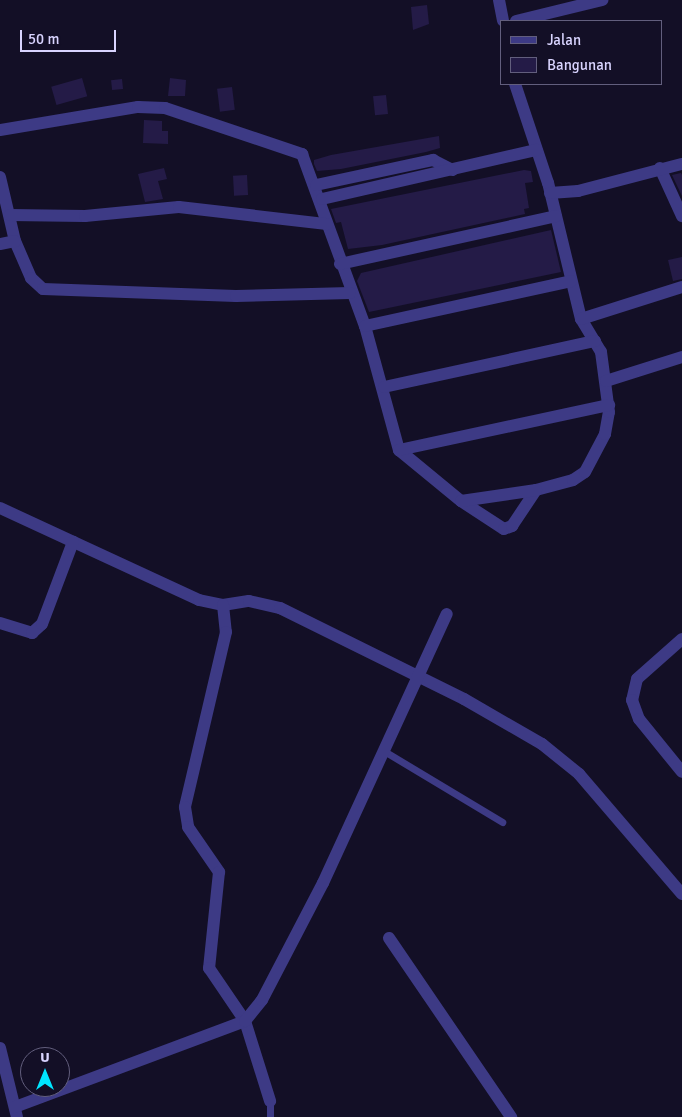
<!DOCTYPE html>
<style>
body{margin:0}
#map{position:relative;width:682px;height:1117px;overflow:hidden;background:#130f26;font-family:Signika,sans-serif}
div>[style]{position:absolute}
[style*='--x']{left:calc(var(--x)*1px);top:calc(var(--y)*1px);width:calc(var(--w)*1px);rotate:calc(var(--a)*1deg)}
.building>*{inset:0;background:#241b47;transform-origin:0 0}
.lane>*{height:7px;margin:-3.5px;padding:0 3.5px;transform-origin:3.5px;border-radius:3.5px;background:#3d3a85}
.street>*{height:12px;margin:-6px;padding:0 6px;transform-origin:6px;border-radius:6px;background:#3d3a85}
span{translate:-50% -50%;white-space:nowrap;text-align:center;line-height:1.15;-webkit-text-stroke:4px #130f26;paint-order:stroke}
.legend{position:absolute;left:500px;top:20px;width:162px;height:65px;box-sizing:border-box;background:#130f26;border:1px solid #625e7d;margin:0;padding:6px 9px;list-style:none;font-size:15px;color:#d9d4ff}
.legend li{display:flex;align-items:center;gap:10px;height:25px}
.legend b{width:25px;border:1px solid #625e7d}
.north{position:absolute;left:20px;top:1047px;width:50px;height:50px;box-sizing:border-box;background:#130f26;border:1px solid #625e7d;border-radius:50%;rotate:0deg;font-size:14px;font-weight:700;line-height:20px;text-align:center;color:#d9d4ff}
.north::after{content:'';display:block;margin:auto;width:18px;height:22px;background:#00e5ff;clip-path:polygon(50% 0,100% 100%,50% 72%,0 100%)}
.scale{position:absolute;left:20px;top:30px;width:96px;height:22px;box-sizing:border-box;border:2px solid #d9d4ff;border-top:0;padding-left:6px;font-size:15px;line-height:18px;white-space:nowrap;color:#d9d4ff;-webkit-text-stroke:4px #130f26;paint-order:stroke}
</style>
<div id="map">
<div class="building">
<i style="clip-path:polygon(427px 5px,429px 24px,413px 30px,411px 7px)"></i>
<i style="left:82px;top:78px;width:19px;height:32px;rotate:74deg"></i>
<i style="clip-path:polygon(170px 78px,186px 80px,185px 96px,168px 96px)"></i>
<i style="left:122px;top:79px;width:10px;height:11px;rotate:84deg"></i>
<i style="left:232px;top:87px;width:23px;height:15px;rotate:83deg"></i>
<i style="left:386px;top:95px;width:19px;height:13px;rotate:84deg"></i>
<i style="clip-path:polygon(144px 120px,162px 121px,162px 131px,168px 131px,168px 144px,143px 143px)"></i>
<i style="clip-path:polygon(439px 136px,440px 148px,426px 152px,341px 169px,317px 171px,314px 164px,314px 160px,331px 155px)"></i>
<i style="clip-path:polygon(164px 168px,167px 179px,158px 181px,163px 199px,145px 202px,138px 174px)"></i>
<i style="clip-path:polygon(524px 170px,531px 171px,533px 182px,525px 183px,529px 208px,524px 209px,525px 214px,382px 245px,348px 249px,341px 222px,336px 223px,331px 209px)"></i>
<i style="clip-path:polygon(681px 173px,682px 175px,682px 196px,672px 175px)"></i>
<i style="left:247px;top:175px;width:20px;height:14px;rotate:87deg"></i>
<i style="clip-path:polygon(551px 230px,561px 272px,369px 312px,357px 281px,361px 273px)"></i>
<i style="clip-path:polygon(682px 257px,682px 279px,673px 281px,668px 260px)"></i>
</div>
<div class="lane">
<i style="--x:384;--y:751;--w:138;--a:31"></i>
<i style="--x:270;--y:1101;--w:16;--a:90"></i>
</div>
<div class="street">
<i style="--x:499;--y:0;--w:21;--a:79"></i>
<i style="--x:516;--y:21;--w:89;--a:-13.7"></i>
<i style="--x:0;--y:130;--w:140;--a:-9.5"></i>
<i style="--x:138;--y:107;--w:27;--a:2"></i>
<i style="--x:165;--y:108;--w:145;--a:18.6"></i>
<i style="--x:302;--y:154;--w:183;--a:69.9"></i>
<i style="--x:365;--y:326;--w:129;--a:74.7"></i>
<i style="--x:399;--y:450;--w:80;--a:39.4"></i>
<i style="--x:461;--y:501;--w:51;--a:33.1"></i>
<i style="--x:504;--y:529;--w:9;--a:-21"></i>
<i style="--x:512;--y:526;--w:43;--a:-56.3"></i>
<i style="--x:536;--y:490;--w:38;--a:-15"></i>
<i style="--x:573;--y:480;--w:14;--a:-34"></i>
<i style="--x:585;--y:472;--w:43;--a:-62.2"></i>
<i style="--x:605;--y:434;--w:22;--a:-80"></i>
<i style="--x:609;--y:412;--w:61;--a:-97.6"></i>
<i style="--x:601;--y:352;--w:39;--a:-121"></i>
<i style="--x:581;--y:319;--w:140;--a:-103.6"></i>
<i style="--x:548;--y:183;--w:104;--a:-108.4"></i>
<i style="--x:660;--y:168;--w:53;--a:65.4"></i>
<i style="--x:0;--y:177;--w:66;--a:76.8"></i>
<i style="--x:15;--y:241;--w:40;--a:66.6"></i>
<i style="--x:31;--y:278;--w:16;--a:43"></i>
<i style="--x:43;--y:289;--w:193;--a:2.1"></i>
<i style="--x:236;--y:296;--w:114;--a:-1.5"></i>
<i style="--x:316;--y:185;--w:120;--a:-12.1"></i>
<i style="--x:433;--y:160;--w:22;--a:27"></i>
<i style="--x:550;--y:193;--w:28;--a:-4"></i>
<i style="--x:578;--y:191;--w:107;--a:-14.6"></i>
<i style="--x:322;--y:199;--w:220;--a:-12.9"></i>
<i style="--x:10;--y:215;--w:75;--a:0.8"></i>
<i style="--x:85;--y:216;--w:94;--a:-5.5"></i>
<i style="--x:179;--y:207;--w:149;--a:6.6"></i>
<i style="--x:0;--y:244;--w:15;--a:-11"></i>
<i style="--x:340;--y:264;--w:221;--a:-12.5"></i>
<i style="--x:581;--y:319;--w:106;--a:-17.6"></i>
<i style="--x:365;--y:326;--w:211;--a:-12.3"></i>
<i style="--x:606;--y:381;--w:80;--a:-17.5"></i>
<i style="--x:384;--y:387;--w:216;--a:-12.3"></i>
<i style="--x:399;--y:450;--w:215;--a:-12.1"></i>
<i style="--x:461;--y:501;--w:76;--a:-8.3"></i>
<i style="--x:0;--y:508;--w:219;--a:24.8"></i>
<i style="--x:199;--y:600;--w:25;--a:12"></i>
<i style="--x:223;--y:605;--w:26;--a:-9"></i>
<i style="--x:249;--y:601;--w:32;--a:13"></i>
<i style="--x:280;--y:608;--w:205;--a:26.3"></i>
<i style="--x:464;--y:699;--w:90;--a:30"></i>
<i style="--x:542;--y:744;--w:48;--a:39"></i>
<i style="--x:579;--y:774;--w:158;--a:49.4"></i>
<i style="--x:223;--y:605;--w:27;--a:84"></i>
<i style="--x:226;--y:632;--w:180;--a:103.2"></i>
<i style="--x:185;--y:807;--w:20;--a:81"></i>
<i style="--x:188;--y:827;--w:55;--a:55.4"></i>
<i style="--x:219;--y:872;--w:97;--a:95.9"></i>
<i style="--x:209;--y:968;--w:64;--a:55.8"></i>
<i style="--x:245;--y:1021;--w:84;--a:72.6"></i>
<i style="--x:0;--y:623;--w:34;--a:17"></i>
<i style="--x:32;--y:633;--w:13;--a:-42"></i>
<i style="--x:42;--y:624;--w:88;--a:-69.3"></i>
<i style="--x:682;--y:639;--w:60;--a:138.4"></i>
<i style="--x:637;--y:679;--w:22;--a:103"></i>
<i style="--x:632;--y:700;--w:20;--a:70"></i>
<i style="--x:639;--y:719;--w:68;--a:50.9"></i>
<i style="--x:389;--y:938;--w:217;--a:55.7"></i>
<i style="--x:0;--y:1048;--w:71;--a:76.2"></i>
<i style="--x:15;--y:1107;--w:246;--a:-20.5"></i>
<i style="--x:245;--y:1021;--w:27;--a:-51"></i>
<i style="--x:262;--y:1000;--w:132;--a:-62.5"></i>
<i style="--x:323;--y:883;--w:296;--a:-65.3"></i>
</div>
<ul class="legend">
<li><b style="height:6px;background:#3d3a85"></b>Jalan</li>
<li><b style="height:14px;background:#241b47"></b>Bangunan</li>
</ul>
<div class="north">U</div>
<div class="scale">50 m</div>
</div>
